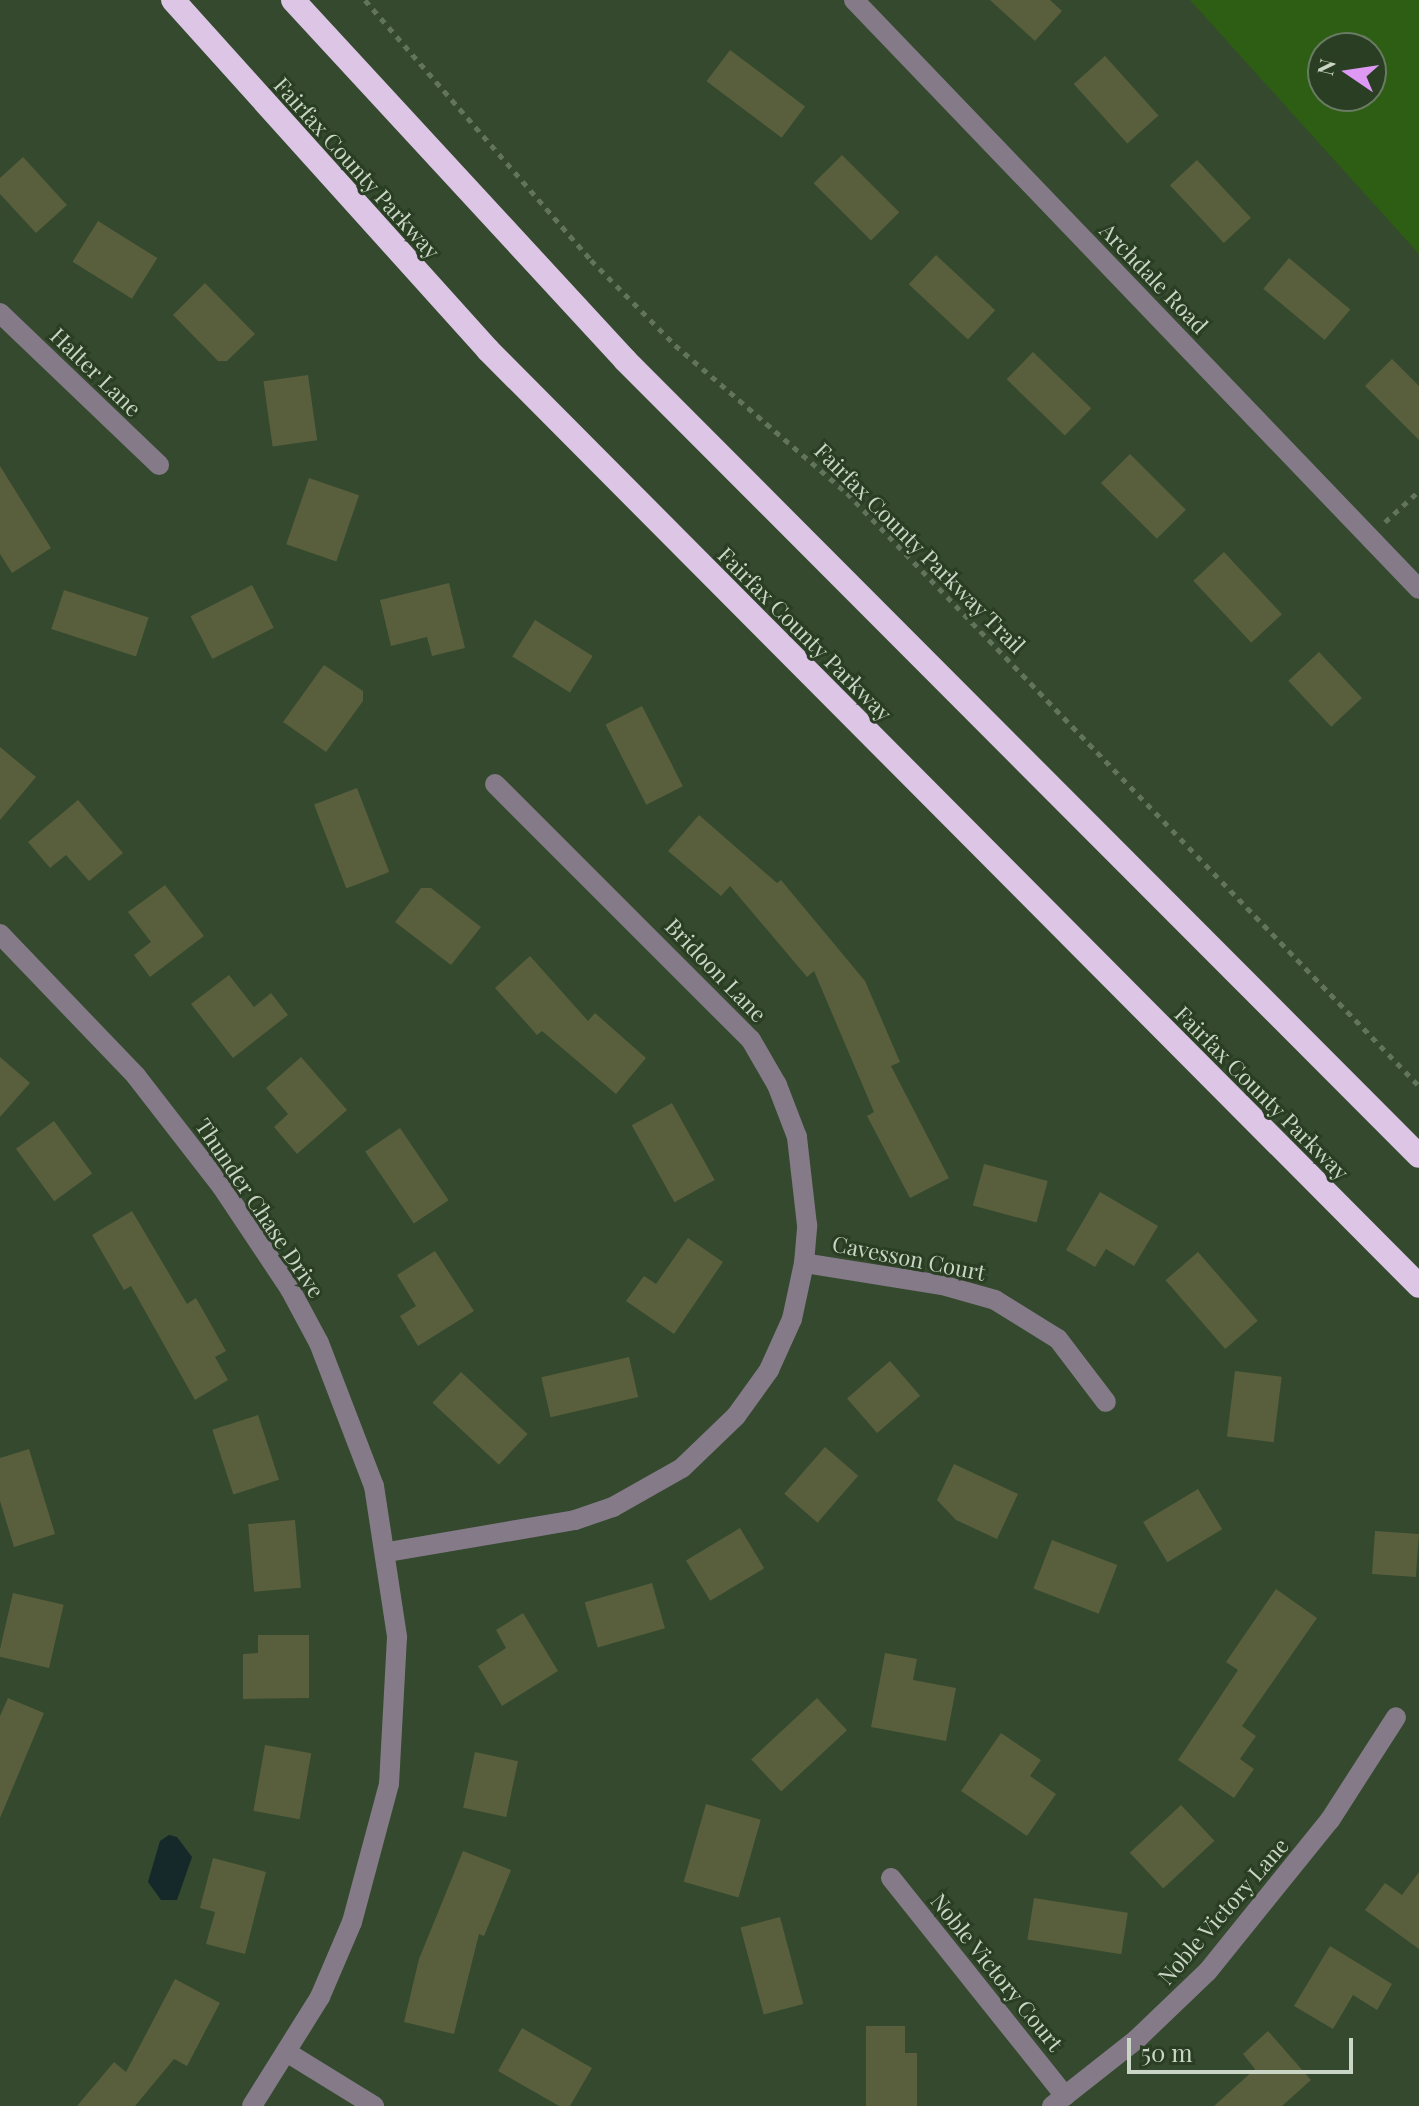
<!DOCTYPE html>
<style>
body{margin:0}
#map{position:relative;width:1419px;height:2106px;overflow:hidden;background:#34492d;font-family:"Playfair Display",serif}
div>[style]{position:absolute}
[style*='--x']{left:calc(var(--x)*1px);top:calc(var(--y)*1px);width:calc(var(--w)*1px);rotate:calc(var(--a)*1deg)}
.green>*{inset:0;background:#2d5e14}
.water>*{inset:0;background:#15292a}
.building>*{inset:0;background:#595f3d;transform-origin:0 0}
.path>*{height:5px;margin-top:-2.5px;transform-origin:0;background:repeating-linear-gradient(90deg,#62745c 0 6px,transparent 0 12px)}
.minor>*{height:20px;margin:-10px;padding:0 10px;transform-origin:10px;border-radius:10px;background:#847a88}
.highway>*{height:24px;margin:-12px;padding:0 12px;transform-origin:12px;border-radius:12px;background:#ddc5e6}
span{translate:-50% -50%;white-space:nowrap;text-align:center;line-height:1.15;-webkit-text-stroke:6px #2a3e23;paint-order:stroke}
.street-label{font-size:22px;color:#cad6c5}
.north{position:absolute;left:1307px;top:32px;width:80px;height:80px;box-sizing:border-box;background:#2a3e23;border:2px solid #6a7b64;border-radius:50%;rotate:283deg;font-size:22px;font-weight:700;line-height:32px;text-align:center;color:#cad6c5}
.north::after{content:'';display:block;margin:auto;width:28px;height:36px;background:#dd99f4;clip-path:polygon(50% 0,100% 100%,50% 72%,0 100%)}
.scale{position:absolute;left:1127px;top:2038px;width:226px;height:36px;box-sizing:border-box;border:4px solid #cad6c5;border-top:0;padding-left:10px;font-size:24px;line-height:28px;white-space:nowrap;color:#cad6c5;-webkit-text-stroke:6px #2a3e23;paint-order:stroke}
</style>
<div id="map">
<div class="green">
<i style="clip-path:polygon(evenodd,1190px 0,1419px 0,1419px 254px,1190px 0,1323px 48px,1371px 48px,1371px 96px,1323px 96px,1323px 48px)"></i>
</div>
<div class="water">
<i style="clip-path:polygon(169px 1835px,177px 1837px,192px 1857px,177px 1900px,161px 1900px,148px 1882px,160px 1841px)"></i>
</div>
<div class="building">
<i style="clip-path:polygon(990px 0,1050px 0,1062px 11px,1035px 41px)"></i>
<i style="left:730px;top:50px;width:94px;height:39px;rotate:37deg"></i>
<i style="left:1105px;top:56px;width:80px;height:42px;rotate:48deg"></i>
<i style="left:842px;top:155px;width:81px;height:40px;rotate:45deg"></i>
<i style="clip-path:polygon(23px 157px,67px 205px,36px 233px,0 194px,0 178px)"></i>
<i style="left:1197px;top:160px;width:79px;height:37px;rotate:47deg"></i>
<i style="left:98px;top:221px;width:70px;height:48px;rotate:32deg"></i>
<i style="left:936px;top:255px;width:81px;height:40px;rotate:43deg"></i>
<i style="left:1289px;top:258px;width:80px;height:40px;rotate:40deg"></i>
<i style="clip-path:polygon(205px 283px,255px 334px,227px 361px,218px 361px,173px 315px)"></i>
<i style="left:1033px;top:352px;width:81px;height:38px;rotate:44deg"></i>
<i style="clip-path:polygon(1392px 359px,1419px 386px,1419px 440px,1365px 386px)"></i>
<i style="left:308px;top:375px;width:66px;height:45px;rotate:82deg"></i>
<i style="left:1130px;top:454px;width:79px;height:41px;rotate:45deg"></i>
<i style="clip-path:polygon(0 466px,51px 548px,12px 573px,0 554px)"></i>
<i style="left:309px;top:478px;width:53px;height:70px;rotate:19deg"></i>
<i style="left:1224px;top:552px;width:85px;height:42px;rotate:47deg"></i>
<i style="clip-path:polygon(449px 583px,465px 648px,432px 656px,427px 637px,391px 646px,380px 600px)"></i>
<i style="left:252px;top:585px;width:48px;height:69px;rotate:63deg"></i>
<i style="left:64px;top:590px;width:89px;height:41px;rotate:18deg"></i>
<i style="left:535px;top:620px;width:68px;height:43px;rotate:32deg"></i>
<i style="left:1319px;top:652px;width:63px;height:42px;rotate:47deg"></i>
<i style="clip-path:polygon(324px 665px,363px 691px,363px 701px,326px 752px,283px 722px)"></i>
<i style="left:642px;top:706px;width:90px;height:41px;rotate:63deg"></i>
<i style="clip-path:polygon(0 747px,36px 777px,0 820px)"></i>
<i style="left:357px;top:788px;width:90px;height:46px;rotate:69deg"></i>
<i style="clip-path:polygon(78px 800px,123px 853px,89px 881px,66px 855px,50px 868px,28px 842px)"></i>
<i style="clip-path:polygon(699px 815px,777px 883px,781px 880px,865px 981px,900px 1062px,891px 1066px,949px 1178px,910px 1198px,867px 1116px,874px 1112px,814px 971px,807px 977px,730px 886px,721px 896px,668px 851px)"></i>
<i style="clip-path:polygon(165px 885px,204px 936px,150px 977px,134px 955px,151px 942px,128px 912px)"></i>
<i style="clip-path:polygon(421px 888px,431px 888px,481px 927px,451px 965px,395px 922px)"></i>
<i style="clip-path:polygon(530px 956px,588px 1021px,595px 1013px,646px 1058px,616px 1094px,542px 1031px,537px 1035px,495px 988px)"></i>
<i style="clip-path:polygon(229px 975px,254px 1007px,271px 993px,288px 1015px,233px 1058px,191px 1004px)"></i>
<i style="clip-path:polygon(0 1057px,30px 1083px,0 1117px)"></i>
<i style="clip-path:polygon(301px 1057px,347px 1110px,297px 1154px,274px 1127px,288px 1114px,266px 1088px)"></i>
<i style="left:672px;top:1103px;width:88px;height:46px;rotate:61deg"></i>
<i style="left:54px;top:1121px;width:65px;height:47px;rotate:54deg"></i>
<i style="left:400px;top:1128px;width:87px;height:42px;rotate:56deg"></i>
<i style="left:984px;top:1164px;width:66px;height:43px;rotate:15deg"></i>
<i style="clip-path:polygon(1100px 1192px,1158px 1226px,1134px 1266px,1106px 1249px,1095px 1267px,1066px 1250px)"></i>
<i style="clip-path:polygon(132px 1211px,187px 1304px,196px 1298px,226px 1351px,215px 1357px,228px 1380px,195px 1400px,131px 1286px,124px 1290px,92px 1235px)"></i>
<i style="clip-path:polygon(688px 1238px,723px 1262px,674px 1334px,626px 1301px,644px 1276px,656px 1284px)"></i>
<i style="clip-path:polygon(435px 1251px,474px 1311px,418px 1346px,400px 1316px,416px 1306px,397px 1275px)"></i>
<i style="left:1198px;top:1252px;width:91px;height:43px;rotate:49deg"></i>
<i style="left:629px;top:1357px;width:41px;height:90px;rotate:77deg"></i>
<i style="left:890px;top:1361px;width:46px;height:57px;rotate:49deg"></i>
<i style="left:1235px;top:1371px;width:47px;height:66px;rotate:7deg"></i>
<i style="left:461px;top:1372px;width:91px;height:42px;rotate:43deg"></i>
<i style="left:258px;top:1415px;width:68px;height:48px;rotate:72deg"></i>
<i style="left:825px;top:1447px;width:44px;height:62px;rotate:41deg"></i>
<i style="clip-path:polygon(29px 1449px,55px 1534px,14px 1547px,0 1501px,0 1458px)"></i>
<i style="clip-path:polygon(954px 1464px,1018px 1494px,997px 1539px,956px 1520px,937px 1500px)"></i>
<i style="left:1198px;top:1489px;width:47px;height:64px;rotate:59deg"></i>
<i style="left:295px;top:1520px;width:68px;height:47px;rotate:85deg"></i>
<i style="left:740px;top:1528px;width:47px;height:63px;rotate:59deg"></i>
<i style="left:1375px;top:1531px;width:44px;height:43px;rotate:4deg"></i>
<i style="left:1052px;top:1540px;width:70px;height:52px;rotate:21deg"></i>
<i style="left:652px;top:1583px;width:47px;height:70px;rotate:74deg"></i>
<i style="clip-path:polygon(1276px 1589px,1317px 1618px,1242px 1726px,1256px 1736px,1240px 1759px,1254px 1769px,1234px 1798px,1178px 1760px,1238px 1670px,1226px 1662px)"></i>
<i style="left:13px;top:1593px;width:52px;height:65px;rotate:13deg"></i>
<i style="clip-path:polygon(523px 1613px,558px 1671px,502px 1706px,478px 1666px,506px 1648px,496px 1630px)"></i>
<i style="clip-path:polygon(258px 1635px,309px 1635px,309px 1698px,243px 1699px,243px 1654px,258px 1653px)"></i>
<i style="clip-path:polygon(885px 1653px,917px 1659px,913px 1680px,956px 1688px,946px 1741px,871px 1727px)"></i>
<i style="clip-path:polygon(8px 1698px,44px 1713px,0 1818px,0 1716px)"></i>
<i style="left:817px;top:1698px;width:44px;height:90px;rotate:47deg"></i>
<i style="clip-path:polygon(1001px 1733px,1041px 1760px,1030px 1776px,1056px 1794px,1027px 1836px,961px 1791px)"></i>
<i style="left:265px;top:1745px;width:47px;height:67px;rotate:10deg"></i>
<i style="left:475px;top:1752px;width:44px;height:57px;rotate:12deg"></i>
<i style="left:706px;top:1804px;width:57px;height:81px;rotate:16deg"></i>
<i style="left:1181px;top:1805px;width:49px;height:70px;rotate:47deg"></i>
<i style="clip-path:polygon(463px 1851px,511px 1870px,484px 1936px,479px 1934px,454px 2034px,404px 2022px,419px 1959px)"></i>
<i style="clip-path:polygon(213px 1858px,266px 1872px,245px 1954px,206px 1944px,215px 1912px,200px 1908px)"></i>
<i style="clip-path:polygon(1419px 1872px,1419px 1949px,1365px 1910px,1385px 1883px,1402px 1895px)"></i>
<i style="left:1034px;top:1898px;width:95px;height:42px;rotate:9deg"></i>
<i style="left:780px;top:1917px;width:90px;height:41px;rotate:75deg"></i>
<i style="clip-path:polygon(1330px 1946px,1392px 1984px,1377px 2010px,1353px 1995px,1333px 2029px,1294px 2006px)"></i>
<i style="clip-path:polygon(175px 1979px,220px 2003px,187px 2066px,174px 2059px,135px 2106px,77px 2106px,114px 2062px,126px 2072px)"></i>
<i style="clip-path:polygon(866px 2026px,905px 2026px,905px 2053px,917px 2053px,917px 2106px,866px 2106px)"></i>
<i style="clip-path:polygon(522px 2028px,592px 2068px,570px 2106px,559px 2106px,498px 2071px)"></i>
<i style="clip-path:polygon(1268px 2031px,1311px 2080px,1282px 2106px,1214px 2106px,1255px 2069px,1243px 2054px)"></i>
</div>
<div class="path">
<i style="--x:365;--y:0;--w:344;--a:49"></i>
<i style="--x:591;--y:260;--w:120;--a:45.3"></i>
<i style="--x:675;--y:345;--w:227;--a:40.7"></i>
<i style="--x:847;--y:493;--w:824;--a:46.03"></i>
<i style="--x:1385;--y:522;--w:46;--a:-42.4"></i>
</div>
<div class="minor">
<i style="--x:854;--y:0;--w:816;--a:46.19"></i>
<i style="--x:0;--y:313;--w:220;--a:43.7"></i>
<i style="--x:0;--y:934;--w:197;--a:46.2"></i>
<i style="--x:136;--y:1076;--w:140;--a:52.2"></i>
<i style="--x:222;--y:1187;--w:123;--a:56.3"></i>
<i style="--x:290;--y:1289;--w:61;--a:61.8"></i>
<i style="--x:319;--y:1343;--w:153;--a:69"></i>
<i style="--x:374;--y:1486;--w:153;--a:81.3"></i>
<i style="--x:397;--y:1637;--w:147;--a:93.1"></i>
<i style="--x:389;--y:1784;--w:143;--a:105"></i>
<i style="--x:352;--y:1922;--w:82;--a:113.1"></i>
<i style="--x:320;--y:1997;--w:128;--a:122"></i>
<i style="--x:804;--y:1263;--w:140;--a:9.1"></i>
<i style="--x:942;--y:1285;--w:55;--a:15.8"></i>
<i style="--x:995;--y:1300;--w:74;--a:31.8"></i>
<i style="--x:1058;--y:1339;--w:79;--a:52.7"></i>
<i style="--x:388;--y:1552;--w:190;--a:-9.7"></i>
<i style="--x:575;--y:1520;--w:40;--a:-18.9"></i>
<i style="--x:613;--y:1507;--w:79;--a:-29.5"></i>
<i style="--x:682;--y:1468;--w:75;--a:-43.9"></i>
<i style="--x:736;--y:1416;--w:57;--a:-54.3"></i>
<i style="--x:769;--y:1370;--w:56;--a:-65.7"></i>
<i style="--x:792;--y:1319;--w:57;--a:-77.9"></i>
<i style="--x:804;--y:1263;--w:38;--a:-85"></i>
<i style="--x:807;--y:1225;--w:89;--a:-96.5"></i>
<i style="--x:797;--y:1137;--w:56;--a:-111"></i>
<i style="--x:777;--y:1085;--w:52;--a:-120"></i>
<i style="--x:751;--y:1040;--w:362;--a:-135"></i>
<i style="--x:891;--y:1878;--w:279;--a:51.4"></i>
<i style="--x:288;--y:2053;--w:101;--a:31.6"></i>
<i style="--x:1052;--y:2106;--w:108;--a:-38.2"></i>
<i style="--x:1137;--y:2039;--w:98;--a:-43.8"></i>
<i style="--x:1208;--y:1971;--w:194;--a:-51.1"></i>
<i style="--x:1330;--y:1820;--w:122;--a:-57.3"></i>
</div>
<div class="highway">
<i style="--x:173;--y:0;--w:471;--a:48"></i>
<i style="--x:488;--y:350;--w:1320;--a:45.15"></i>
<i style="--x:293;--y:0;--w:490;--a:47.3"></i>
<i style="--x:625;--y:360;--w:1124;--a:45.07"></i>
</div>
<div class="street-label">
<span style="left:357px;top:168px;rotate:48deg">Fairfax County Parkway</span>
<span style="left:1154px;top:278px;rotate:46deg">Archdale Road</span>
<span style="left:96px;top:372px;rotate:44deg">Halter Lane</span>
<span style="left:920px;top:548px;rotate:45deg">Fairfax County Parkway Trail</span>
<span style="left:805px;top:634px;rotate:45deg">Fairfax County Parkway</span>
<span style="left:716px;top:970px;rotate:46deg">Bridoon Lane</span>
<span style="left:1262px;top:1093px;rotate:45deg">Fairfax County Parkway</span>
<span style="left:260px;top:1208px;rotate:56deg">Thunder Chase Drive</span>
<span style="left:909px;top:1258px;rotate:11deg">Cavesson Court</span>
<span style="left:1223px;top:1911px;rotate:-49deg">Noble Victory Lane</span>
<span style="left:997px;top:1972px;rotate:51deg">Noble Victory Court</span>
</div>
<div class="north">N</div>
<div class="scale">50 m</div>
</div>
